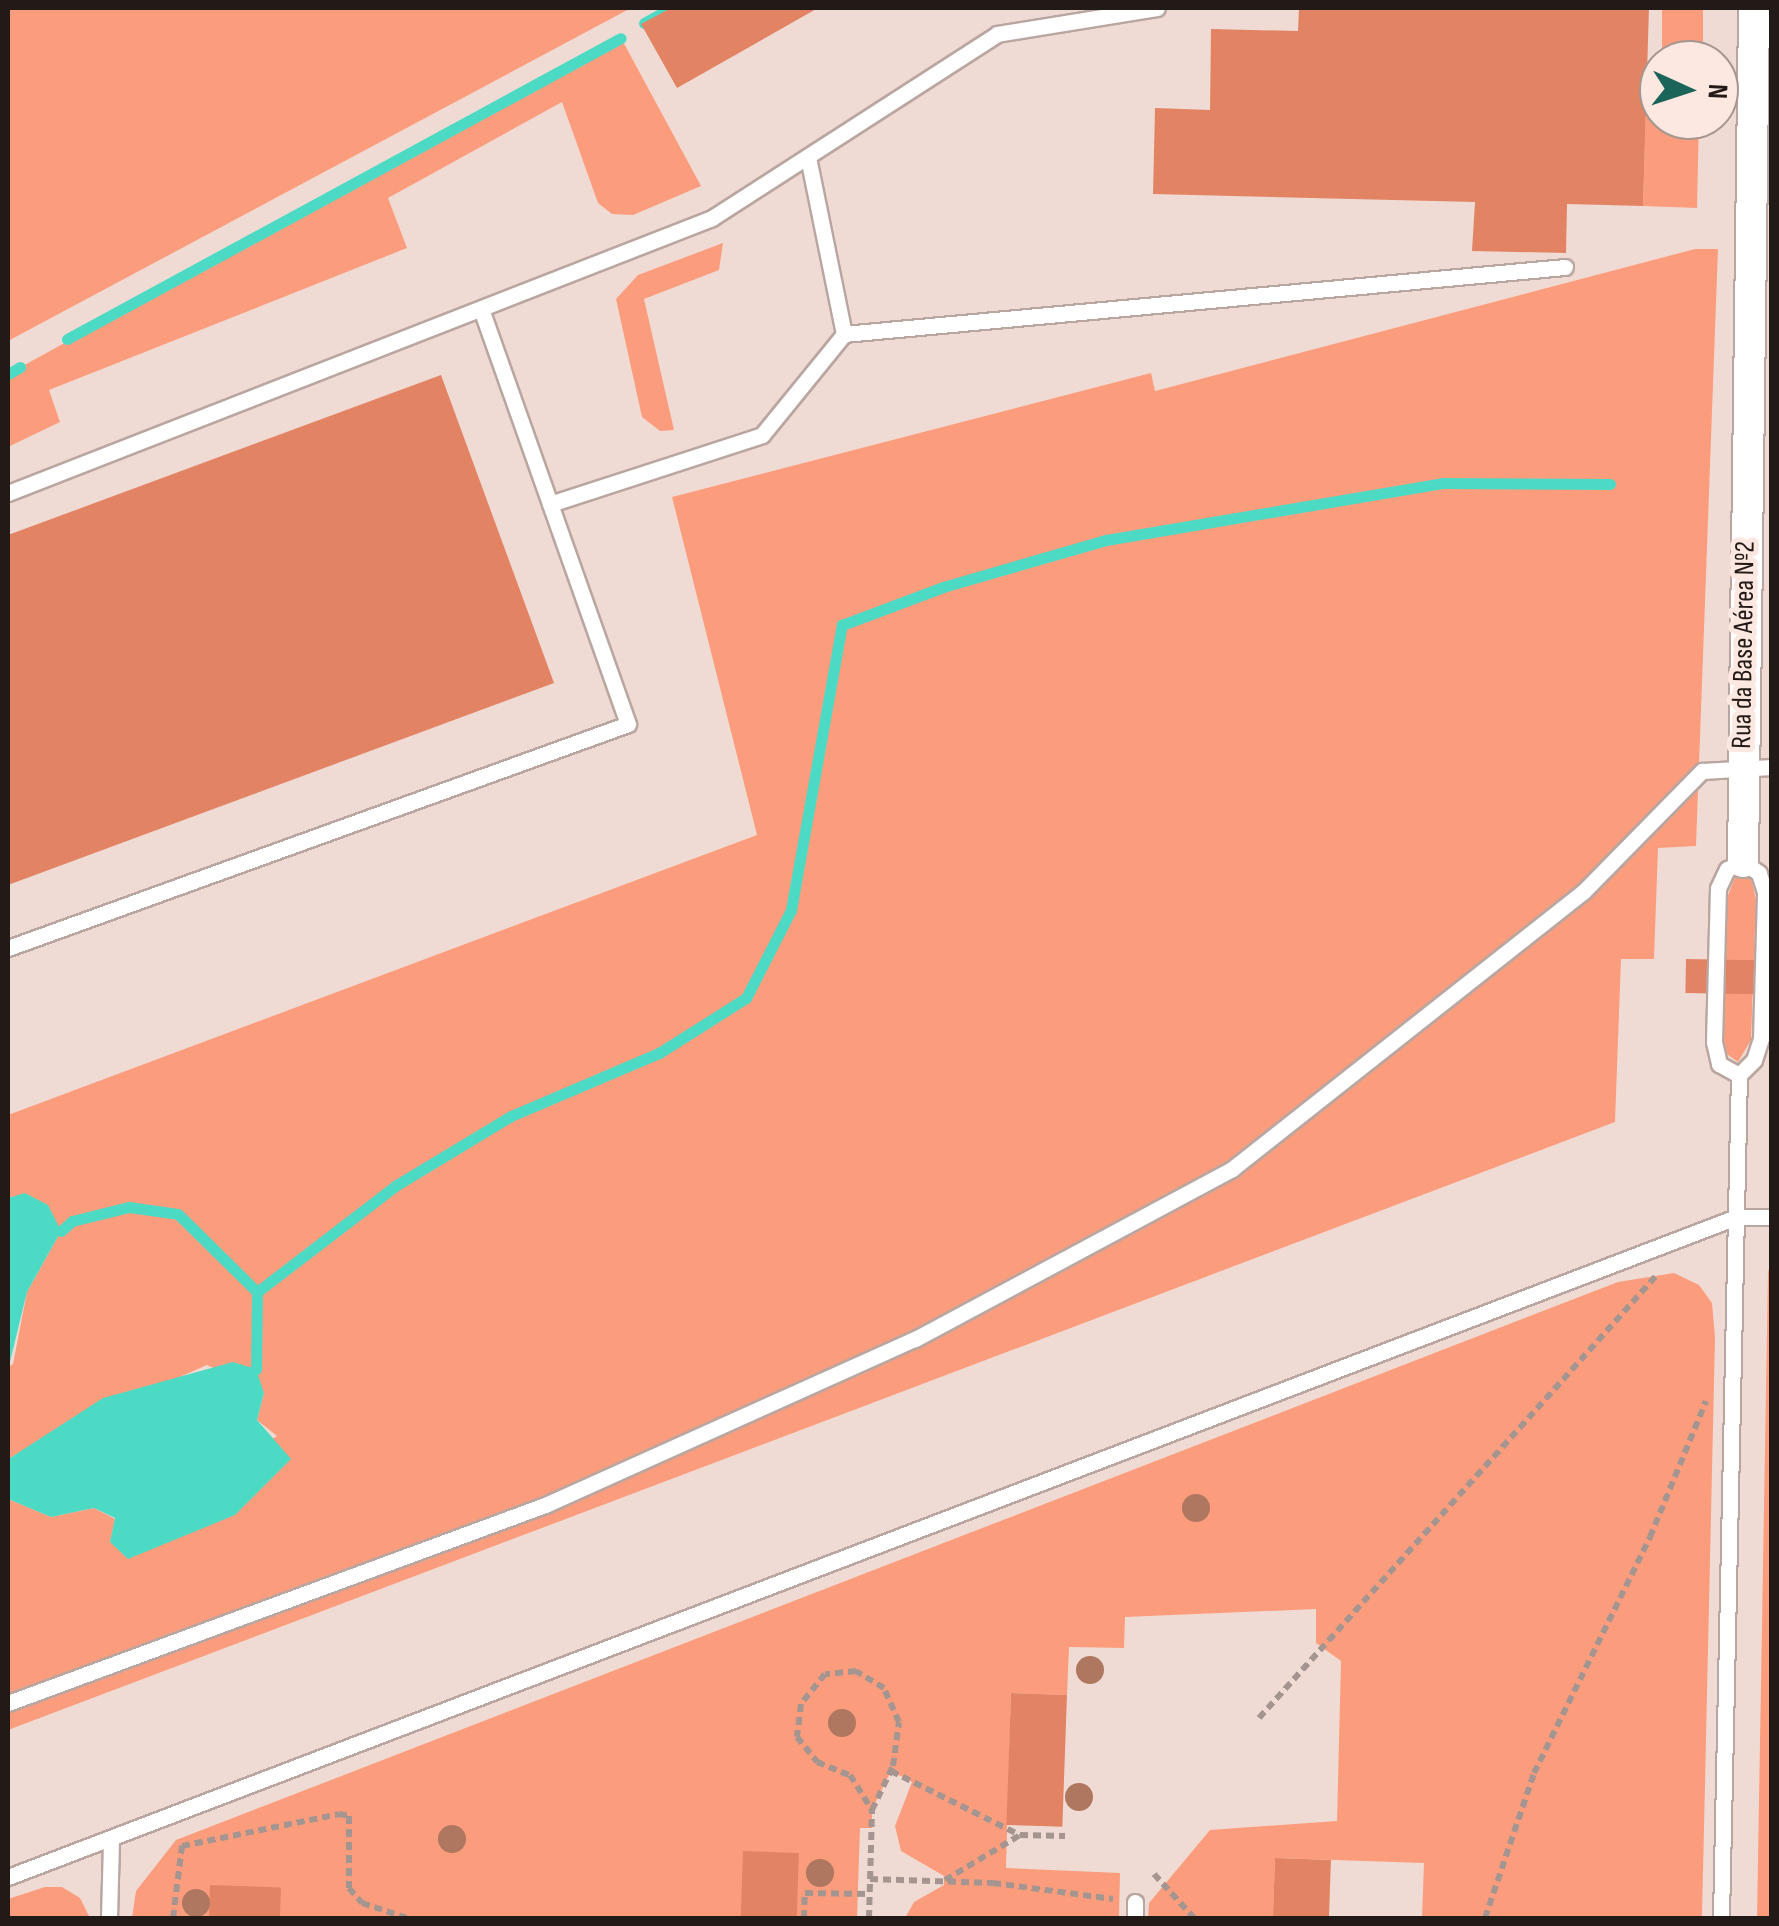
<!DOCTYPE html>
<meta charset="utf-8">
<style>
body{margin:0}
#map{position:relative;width:1779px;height:1926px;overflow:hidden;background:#f0dbd4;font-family:"Sofia Sans Condensed",sans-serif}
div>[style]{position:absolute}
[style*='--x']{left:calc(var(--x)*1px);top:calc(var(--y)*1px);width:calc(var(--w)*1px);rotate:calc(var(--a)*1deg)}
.green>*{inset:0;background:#fb9d7d;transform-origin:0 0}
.water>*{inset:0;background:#4ddac4}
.stream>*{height:11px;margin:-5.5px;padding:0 5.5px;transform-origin:5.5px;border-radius:5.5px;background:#4ddac4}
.building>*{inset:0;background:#e28464;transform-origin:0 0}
.path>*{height:6px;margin-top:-3px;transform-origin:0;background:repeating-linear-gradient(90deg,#a59590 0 8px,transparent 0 13px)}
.roads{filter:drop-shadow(2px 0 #baa6a0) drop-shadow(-2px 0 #baa6a0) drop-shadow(0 2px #baa6a0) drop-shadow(0 -2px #baa6a0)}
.service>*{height:15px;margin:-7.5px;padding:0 7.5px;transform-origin:7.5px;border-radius:7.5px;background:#fff}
.minor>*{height:30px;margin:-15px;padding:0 15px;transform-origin:15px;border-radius:15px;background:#fff}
.trees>*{width:28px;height:28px;margin:-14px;border-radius:50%;background:#af775f}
span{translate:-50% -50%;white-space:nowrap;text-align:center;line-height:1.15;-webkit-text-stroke:10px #fde8e1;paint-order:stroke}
.street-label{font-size:28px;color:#211a17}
.frame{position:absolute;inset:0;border:10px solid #211a17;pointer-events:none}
.north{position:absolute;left:1639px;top:40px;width:100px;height:100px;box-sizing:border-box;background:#fde8e1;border:2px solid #a59690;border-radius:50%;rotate:93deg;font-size:28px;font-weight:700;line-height:40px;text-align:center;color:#211a17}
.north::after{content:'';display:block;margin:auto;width:35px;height:45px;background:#1b6459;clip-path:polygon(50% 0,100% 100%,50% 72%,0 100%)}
</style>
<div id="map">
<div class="green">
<i style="clip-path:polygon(8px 8px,631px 8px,8px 341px)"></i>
<i style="left:1662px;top:8px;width:41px;height:52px"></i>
<i style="clip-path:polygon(621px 38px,701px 186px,633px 215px,612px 214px,598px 203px,562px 102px,388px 198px,407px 248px,49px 390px,60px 422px,8px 447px,8px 374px)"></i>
<i style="clip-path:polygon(1647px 70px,1659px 70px,1659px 120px,1699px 120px,1697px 208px,1643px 206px)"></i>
<i style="clip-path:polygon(723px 243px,719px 270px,644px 299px,674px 430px,660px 431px,642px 417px,616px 299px,638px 275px)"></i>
<i style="clip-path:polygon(1695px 249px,1718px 249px,1696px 846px,1658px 848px,1654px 959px,1621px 959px,1615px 1122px,8px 1730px,8px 1499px,51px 1517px,94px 1508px,115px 1519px,110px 1542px,277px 1436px,257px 1420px,264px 1393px,207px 1365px,44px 1437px,10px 1458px,8px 1485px,8px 1367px,13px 1364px,27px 1292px,61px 1231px,25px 1194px,8px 1198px,8px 1115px,757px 835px,672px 497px,1151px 373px,1155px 391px)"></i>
<i style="clip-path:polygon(1743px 875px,1751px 879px,1756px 899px,1751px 1040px,1738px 1062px,1724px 1052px,1723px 1041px,1727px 898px,1735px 877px)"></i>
<i style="clip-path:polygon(1771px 1262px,1772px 1918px,1757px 1918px,1768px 1272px)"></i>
<i style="clip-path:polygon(1674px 1273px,1699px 1285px,1712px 1303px,1715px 1337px,1702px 1918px,1422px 1918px,1424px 1863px,1275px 1858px,1273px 1918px,1148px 1918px,1149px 1903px,1210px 1830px,1337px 1821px,1341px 1661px,1316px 1643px,1316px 1609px,1125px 1617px,1124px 1648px,1069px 1647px,1067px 1695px,1011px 1693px,1006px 1868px,1120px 1873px,1119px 1918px,905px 1918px,914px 1902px,944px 1885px,944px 1876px,901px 1851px,895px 1826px,912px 1782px,891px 1771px,872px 1810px,872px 1828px,860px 1828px,857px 1918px,132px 1918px,136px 1891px,176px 1840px,1618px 1282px)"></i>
<i style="clip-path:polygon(45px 1887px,62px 1887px,80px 1898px,90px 1918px,8px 1918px,8px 1899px)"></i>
</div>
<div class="water">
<i style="clip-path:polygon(25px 1193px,48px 1205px,61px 1231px,27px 1292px,8px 1370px,8px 1198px)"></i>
<i style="clip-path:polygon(233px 1362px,256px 1369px,264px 1393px,257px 1420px,291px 1459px,235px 1515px,128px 1559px,110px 1542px,115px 1518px,94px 1508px,51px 1517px,8px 1499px,10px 1458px,103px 1398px)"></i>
</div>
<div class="stream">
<i style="--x:644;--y:23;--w:31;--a:-29"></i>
<i style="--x:67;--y:339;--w:630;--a:-28.52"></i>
<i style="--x:8;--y:374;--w:14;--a:-30"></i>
<i style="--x:61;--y:1231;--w:15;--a:-42"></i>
<i style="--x:72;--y:1221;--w:59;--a:-13.8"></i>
<i style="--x:129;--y:1207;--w:49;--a:8.1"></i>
<i style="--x:178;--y:1214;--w:111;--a:44.6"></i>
<i style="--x:257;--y:1292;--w:77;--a:90.7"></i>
<i style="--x:257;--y:1292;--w:174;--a:-37.5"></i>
<i style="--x:395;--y:1186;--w:135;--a:-31.1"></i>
<i style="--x:511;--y:1116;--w:161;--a:-23.1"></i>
<i style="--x:659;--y:1053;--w:103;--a:-32.3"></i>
<i style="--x:746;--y:998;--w:99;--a:-62.9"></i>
<i style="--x:791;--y:910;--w:290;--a:-79.9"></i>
<i style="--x:842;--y:625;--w:108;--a:-20.6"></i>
<i style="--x:943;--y:587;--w:170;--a:-16.1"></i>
<i style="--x:1106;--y:540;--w:341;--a:-9.6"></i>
<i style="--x:1442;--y:483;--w:168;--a:0.3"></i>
</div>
<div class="building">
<i style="clip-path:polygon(671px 8px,818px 8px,677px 88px,641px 24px)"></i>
<i style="clip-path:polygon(1299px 8px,1649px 8px,1643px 206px,1567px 204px,1566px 253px,1472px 251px,1475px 202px,1153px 194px,1155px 108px,1210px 110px,1211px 29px,1298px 31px)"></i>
<i style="clip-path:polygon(441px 375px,554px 683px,8px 885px,8px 535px)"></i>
<i style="left:1686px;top:959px;width:86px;height:34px;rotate:1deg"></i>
<i style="left:1011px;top:1693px;width:56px;height:132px;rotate:2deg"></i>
<i style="left:743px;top:1851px;width:56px;height:67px;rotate:2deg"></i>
<i style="left:1275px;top:1858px;width:56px;height:60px;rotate:2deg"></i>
<i style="left:210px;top:1885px;width:71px;height:33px;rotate:2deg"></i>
</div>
<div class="path">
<i style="--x:1259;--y:1718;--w:594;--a:-48.07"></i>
<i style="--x:891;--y:1771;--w:144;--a:26.4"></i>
<i style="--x:1154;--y:1874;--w:59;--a:47.7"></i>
<i style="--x:870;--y:1879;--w:123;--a:1.9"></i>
<i style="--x:993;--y:1883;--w:121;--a:7.6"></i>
<i style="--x:945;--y:1880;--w:87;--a:-31"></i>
<i style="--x:1020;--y:1835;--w:45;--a:1.3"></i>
<i style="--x:173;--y:1918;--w:73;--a:-82.9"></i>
<i style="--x:182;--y:1846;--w:160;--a:-11.5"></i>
<i style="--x:339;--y:1814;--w:10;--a:11"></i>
<i style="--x:349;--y:1816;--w:72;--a:90"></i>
<i style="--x:349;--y:1888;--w:20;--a:49"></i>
<i style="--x:362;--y:1903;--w:47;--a:18.4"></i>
<i style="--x:804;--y:1918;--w:25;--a:-88"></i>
<i style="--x:805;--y:1893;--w:65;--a:0.9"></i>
<i style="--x:869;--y:1918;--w:108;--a:-88.4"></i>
<i style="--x:872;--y:1810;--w:49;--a:-64.5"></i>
<i style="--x:893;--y:1766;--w:44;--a:-82.2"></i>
<i style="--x:899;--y:1722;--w:37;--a:-114"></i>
<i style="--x:884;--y:1688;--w:33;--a:-149"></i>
<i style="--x:856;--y:1671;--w:31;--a:174"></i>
<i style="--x:825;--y:1674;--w:38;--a:129"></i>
<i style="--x:801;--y:1704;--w:33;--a:97"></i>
<i style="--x:797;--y:1737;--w:32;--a:51"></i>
<i style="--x:817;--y:1762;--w:35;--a:22"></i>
<i style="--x:850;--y:1775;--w:41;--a:57.8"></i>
<i style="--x:1485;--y:1918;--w:153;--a:-71.3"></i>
<i style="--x:1534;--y:1773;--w:263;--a:-63.8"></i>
<i style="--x:1650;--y:1537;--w:147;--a:-67.6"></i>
</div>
<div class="roads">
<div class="service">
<i style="--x:844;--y:334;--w:724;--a:-5.31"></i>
<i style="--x:8;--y:493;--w:756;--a:-21.34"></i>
<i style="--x:712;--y:218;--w:339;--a:-32.8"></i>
<i style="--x:997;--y:34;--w:162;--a:-9.2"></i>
<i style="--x:550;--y:504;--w:223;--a:-18"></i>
<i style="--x:762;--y:435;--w:130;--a:-50.9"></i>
<i style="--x:844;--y:334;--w:181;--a:-101.5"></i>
<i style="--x:8;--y:948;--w:659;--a:-19.86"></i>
<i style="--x:628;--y:724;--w:438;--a:-109.5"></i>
<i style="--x:8;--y:1703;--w:572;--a:-20.24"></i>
<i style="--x:545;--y:1505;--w:406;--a:-24.2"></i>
<i style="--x:915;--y:1339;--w:360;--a:-28.2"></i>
<i style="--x:1232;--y:1169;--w:447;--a:-38.3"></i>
<i style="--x:1583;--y:892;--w:170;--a:-45.5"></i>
<i style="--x:1702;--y:771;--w:70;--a:-3.3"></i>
<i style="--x:8;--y:1877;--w:1850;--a:-20.9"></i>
<i style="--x:1736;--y:1217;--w:36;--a:0"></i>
<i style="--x:109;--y:1918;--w:76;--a:-88.5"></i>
<i style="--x:1135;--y:1918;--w:16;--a:-90"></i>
<i style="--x:1721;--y:1918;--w:843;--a:-88.78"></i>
<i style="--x:1739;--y:1075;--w:21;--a:-45"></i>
<i style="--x:1754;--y:1060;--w:23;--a:-72"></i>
<i style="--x:1761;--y:1038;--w:146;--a:-88.4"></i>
<i style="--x:1765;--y:892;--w:20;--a:-108"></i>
<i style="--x:1759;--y:873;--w:19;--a:-145"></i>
<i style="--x:1743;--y:862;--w:17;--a:156"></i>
<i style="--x:1727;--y:869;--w:21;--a:115"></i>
<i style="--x:1718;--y:888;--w:154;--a:91.5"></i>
<i style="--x:1714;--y:1042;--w:23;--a:77"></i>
<i style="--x:1719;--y:1064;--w:23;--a:29"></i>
</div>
<div class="minor">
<i style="--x:1743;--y:862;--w:854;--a:-89.26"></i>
</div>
</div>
<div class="trees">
<i style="left:1196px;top:1508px"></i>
<i style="left:1090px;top:1670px"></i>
<i style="left:842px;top:1723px"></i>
<i style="left:1079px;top:1797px"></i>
<i style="left:452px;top:1839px"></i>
<i style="left:820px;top:1873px"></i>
<i style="left:196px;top:1903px"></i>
</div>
<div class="street-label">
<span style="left:1744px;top:645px;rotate:-89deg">Rua da Base Aérea Nº2</span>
</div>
<div class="frame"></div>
<div class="north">N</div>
</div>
